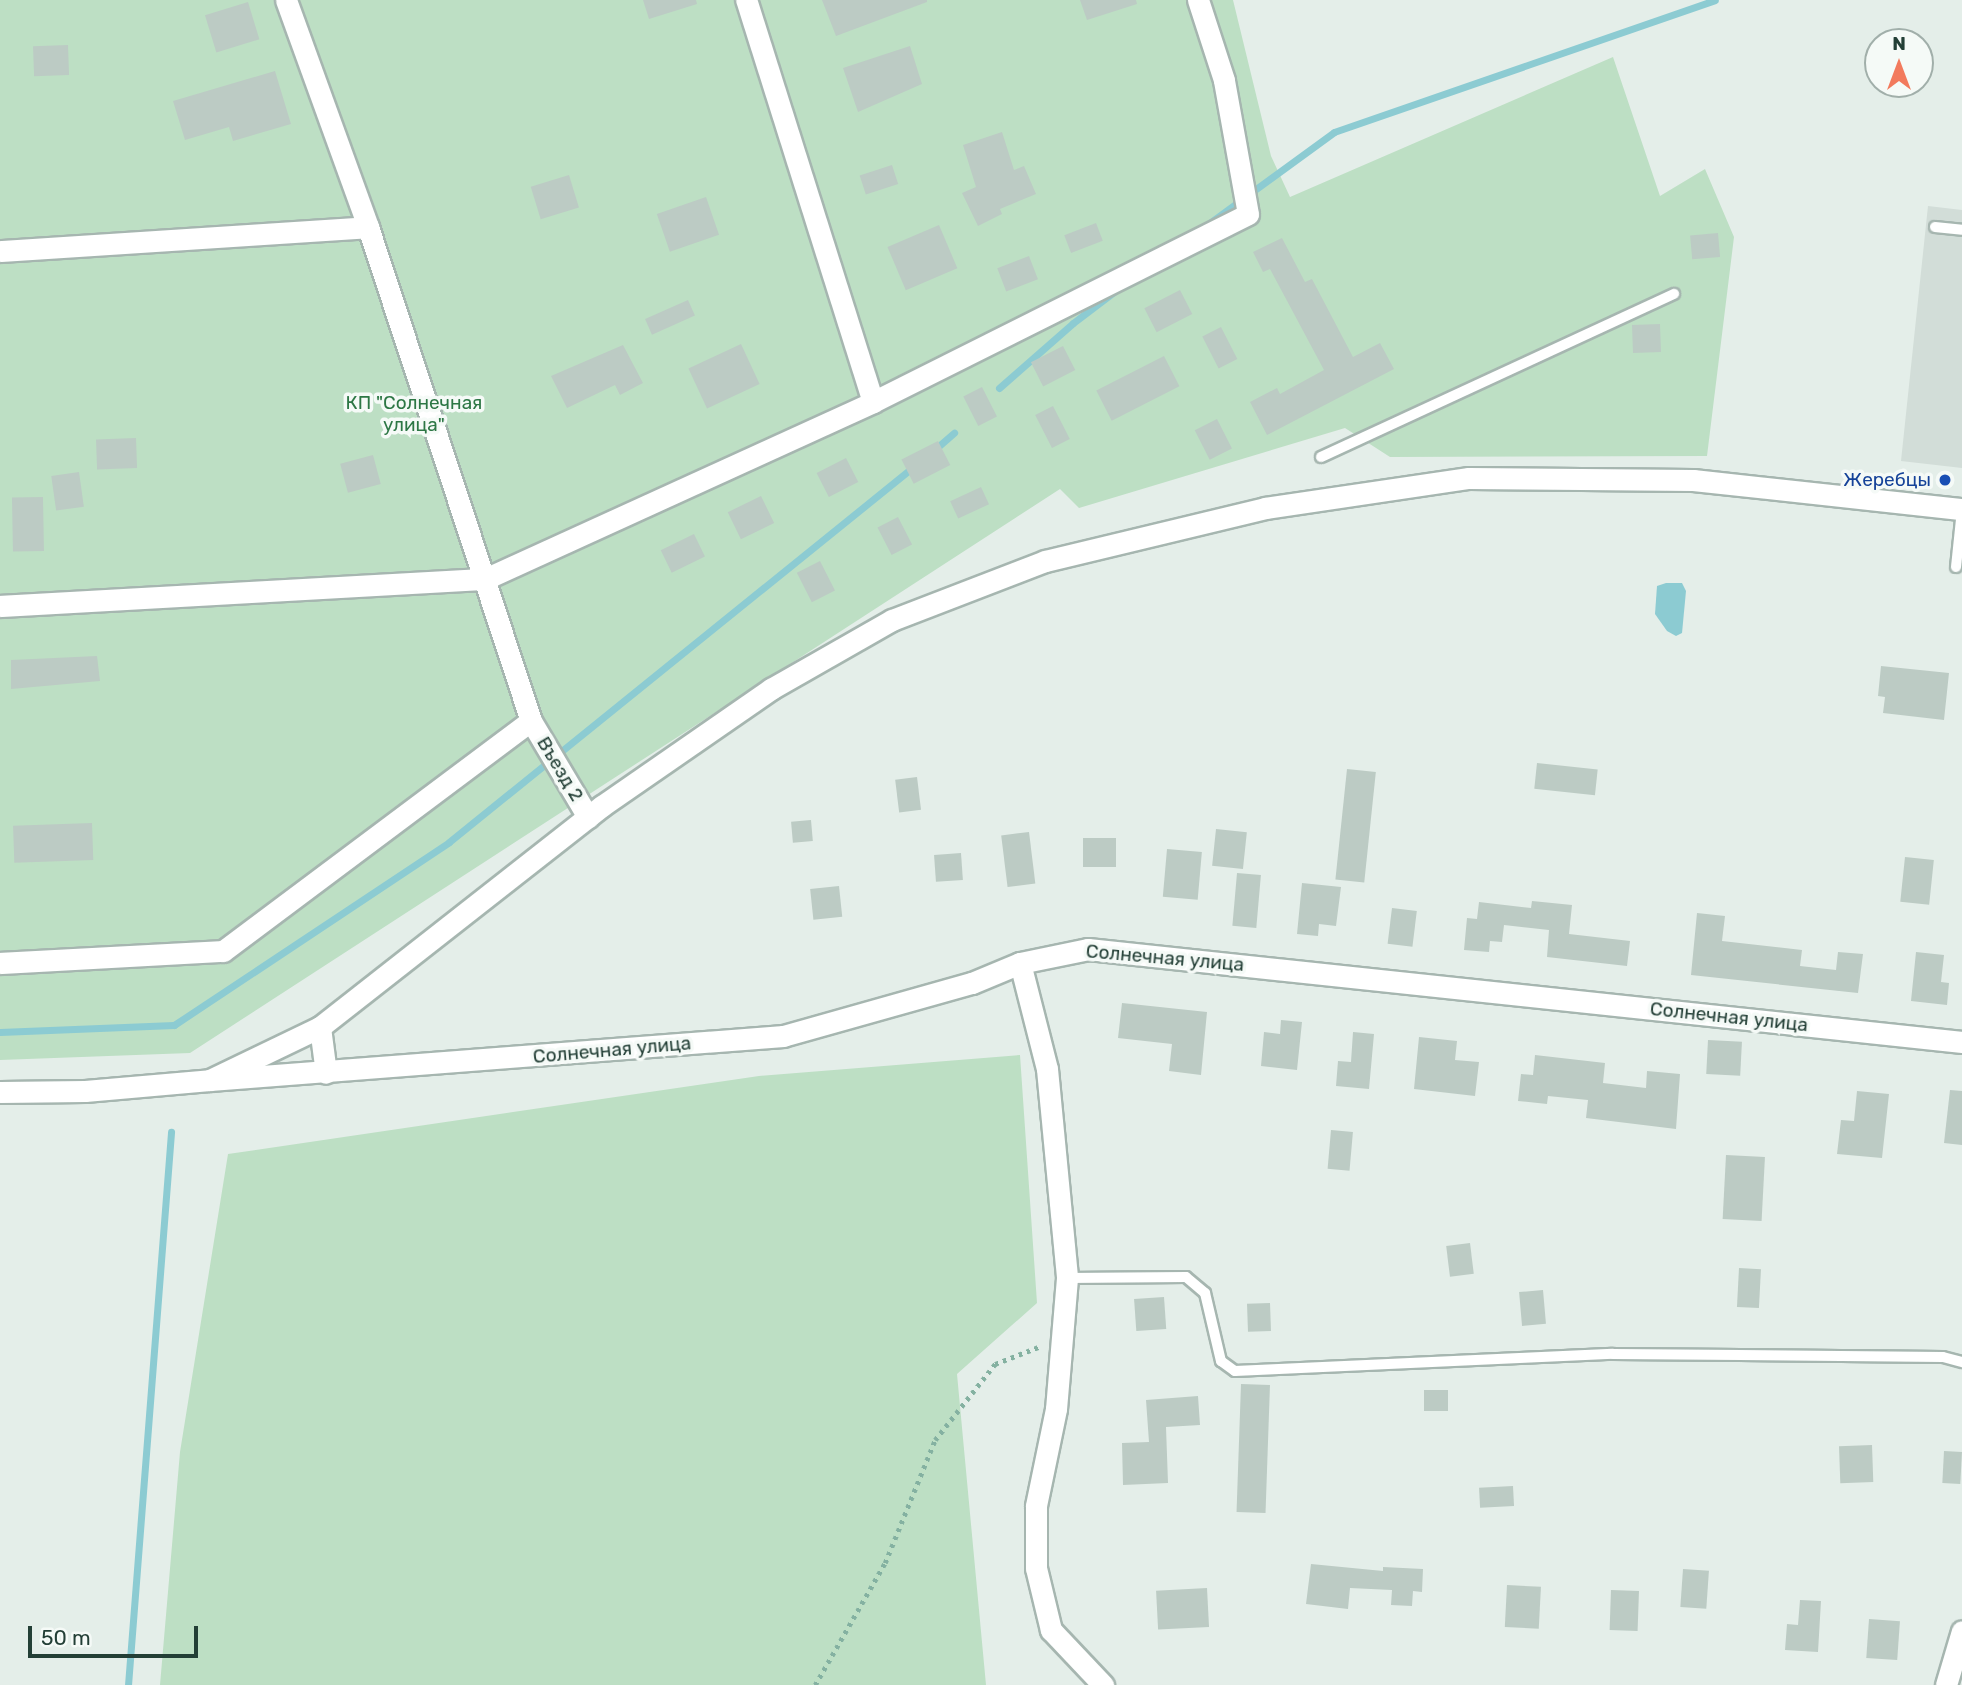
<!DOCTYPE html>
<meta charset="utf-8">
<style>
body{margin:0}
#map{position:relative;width:1962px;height:1685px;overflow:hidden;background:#e4eee9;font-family:Rubik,sans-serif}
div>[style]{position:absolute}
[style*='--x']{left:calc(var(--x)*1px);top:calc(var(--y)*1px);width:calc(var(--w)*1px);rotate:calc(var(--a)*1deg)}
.built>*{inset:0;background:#d2ddd8}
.green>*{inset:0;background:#bddfc4}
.water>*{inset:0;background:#8ccbd2}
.stream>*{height:7px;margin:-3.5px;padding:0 3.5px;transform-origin:3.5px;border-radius:3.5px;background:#8ccbd2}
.building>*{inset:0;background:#bccbc4;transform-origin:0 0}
.path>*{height:4.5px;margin-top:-2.25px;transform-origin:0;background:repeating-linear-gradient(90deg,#84b1a1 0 3.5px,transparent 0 8.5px)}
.roads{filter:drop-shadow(2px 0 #a6b6b0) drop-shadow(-2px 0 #a6b6b0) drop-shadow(0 2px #a6b6b0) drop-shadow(0 -2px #a6b6b0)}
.lane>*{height:10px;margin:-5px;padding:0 5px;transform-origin:5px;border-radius:5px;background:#fff}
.street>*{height:21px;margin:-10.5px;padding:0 10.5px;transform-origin:10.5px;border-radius:10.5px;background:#fff}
.secondary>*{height:21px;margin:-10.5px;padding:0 10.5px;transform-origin:10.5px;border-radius:10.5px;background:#fff}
.dots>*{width:19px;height:19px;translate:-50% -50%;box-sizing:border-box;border:4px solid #f5faf7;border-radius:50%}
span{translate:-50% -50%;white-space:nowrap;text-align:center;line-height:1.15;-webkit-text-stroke:7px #f5faf7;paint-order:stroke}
.park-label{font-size:19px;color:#2d7745}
.transit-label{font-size:19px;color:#164399}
.right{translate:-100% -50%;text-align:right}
.street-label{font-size:19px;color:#233f36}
.north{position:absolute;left:1864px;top:28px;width:70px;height:70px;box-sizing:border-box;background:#f5faf7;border:2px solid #a1afaa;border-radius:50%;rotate:0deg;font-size:19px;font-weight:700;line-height:28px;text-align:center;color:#233f36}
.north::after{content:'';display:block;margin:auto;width:24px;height:32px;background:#f27a5d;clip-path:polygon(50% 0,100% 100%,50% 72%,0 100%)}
.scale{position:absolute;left:28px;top:1626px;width:170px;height:32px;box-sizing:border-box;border:4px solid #233f36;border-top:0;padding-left:9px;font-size:21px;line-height:24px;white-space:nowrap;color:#233f36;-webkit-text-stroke:5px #f5faf7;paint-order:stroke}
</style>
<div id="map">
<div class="built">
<i style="clip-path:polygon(1928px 206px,1962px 210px,1962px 468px,1901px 461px)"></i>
</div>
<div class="green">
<i style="clip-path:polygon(0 0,1233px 0,1271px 156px,1290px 197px,1613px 57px,1660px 196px,1705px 169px,1734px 237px,1707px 456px,1390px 457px,1345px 428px,1079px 508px,1060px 489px,190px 1053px,0 1060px)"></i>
<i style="clip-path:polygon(1020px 1055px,1037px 1303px,957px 1374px,986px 1685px,160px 1685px,180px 1452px,228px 1154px,759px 1076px)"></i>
</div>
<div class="water">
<i style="clip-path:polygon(1666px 583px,1682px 583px,1686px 591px,1682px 633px,1676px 636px,1667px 631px,1655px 614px,1657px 586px)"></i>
</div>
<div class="stream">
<i style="--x:1208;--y:224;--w:156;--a:-36.1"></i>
<i style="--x:1334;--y:132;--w:403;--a:-19.1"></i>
<i style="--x:999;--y:388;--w:98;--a:-41.3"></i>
<i style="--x:1073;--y:323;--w:58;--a:-37.3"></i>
<i style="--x:933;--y:451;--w:28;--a:-41"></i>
<i style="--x:0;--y:1032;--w:174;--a:-2.3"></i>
<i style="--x:174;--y:1025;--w:330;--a:-33.6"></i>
<i style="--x:449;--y:842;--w:597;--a:-38.94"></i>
<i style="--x:128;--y:1685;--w:555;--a:-85.55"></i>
</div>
<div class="building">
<i style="clip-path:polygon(643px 0,696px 0,697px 4px,649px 19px)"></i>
<i style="clip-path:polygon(822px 0,927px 0,927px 2px,836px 36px)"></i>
<i style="clip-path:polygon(1080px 0,1136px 0,1137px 4px,1087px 20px)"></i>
<i style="left:248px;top:2px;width:39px;height:45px;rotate:73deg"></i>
<i style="left:68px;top:45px;width:30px;height:35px;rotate:88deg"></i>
<i style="clip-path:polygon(910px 46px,922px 84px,858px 112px,843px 68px)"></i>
<i style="clip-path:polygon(275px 71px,291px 124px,233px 141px,229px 127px,185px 140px,173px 101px)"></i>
<i style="clip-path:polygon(1002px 132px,1014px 170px,1024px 166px,1036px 194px,1000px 209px,1002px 214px,978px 226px,962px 193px,976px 187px,963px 145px)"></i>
<i style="left:892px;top:165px;width:20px;height:34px;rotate:72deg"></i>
<i style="left:569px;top:175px;width:34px;height:40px;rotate:73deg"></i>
<i style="left:706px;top:197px;width:40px;height:52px;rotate:71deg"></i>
<i style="left:1096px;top:223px;width:19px;height:34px;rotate:69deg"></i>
<i style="left:939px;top:225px;width:47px;height:56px;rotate:67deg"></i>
<i style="left:1718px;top:233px;width:24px;height:28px;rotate:85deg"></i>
<i style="clip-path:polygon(1282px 238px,1305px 282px,1312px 279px,1353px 357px,1380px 343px,1394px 369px,1267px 435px,1250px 402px,1277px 388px,1280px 394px,1324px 370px,1270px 269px,1263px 272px,1253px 252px)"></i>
<i style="left:1029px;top:256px;width:25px;height:34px;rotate:69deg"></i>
<i style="left:1180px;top:290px;width:27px;height:40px;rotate:63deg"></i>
<i style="left:688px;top:300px;width:17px;height:47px;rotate:66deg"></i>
<i style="left:1660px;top:324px;width:28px;height:28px;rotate:88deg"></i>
<i style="left:1221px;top:327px;width:36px;height:21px;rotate:63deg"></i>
<i style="left:741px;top:344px;width:44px;height:58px;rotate:65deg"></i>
<i style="clip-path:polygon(623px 345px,643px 383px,620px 395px,615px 385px,567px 408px,551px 376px)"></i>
<i style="left:1063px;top:346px;width:27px;height:36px;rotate:63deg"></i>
<i style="left:1164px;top:356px;width:34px;height:76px;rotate:63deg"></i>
<i style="left:982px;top:387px;width:33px;height:21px;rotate:63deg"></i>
<i style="left:1053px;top:406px;width:37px;height:20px;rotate:63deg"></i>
<i style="left:1217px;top:419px;width:33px;height:25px;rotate:63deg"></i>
<i style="left:136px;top:438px;width:30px;height:40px;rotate:88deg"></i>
<i style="left:938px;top:441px;width:27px;height:41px;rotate:63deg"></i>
<i style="left:373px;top:455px;width:30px;height:34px;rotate:75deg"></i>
<i style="left:846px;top:458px;width:27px;height:33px;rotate:63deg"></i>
<i style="left:79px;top:472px;width:35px;height:28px;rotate:82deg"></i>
<i style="left:981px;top:487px;width:19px;height:34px;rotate:65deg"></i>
<i style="left:761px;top:496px;width:30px;height:37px;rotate:64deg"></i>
<i style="left:43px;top:497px;width:54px;height:31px;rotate:89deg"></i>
<i style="left:898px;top:517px;width:31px;height:23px;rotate:63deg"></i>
<i style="left:694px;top:534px;width:25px;height:37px;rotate:64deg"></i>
<i style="left:820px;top:561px;width:33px;height:26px;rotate:63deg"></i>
<i style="clip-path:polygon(97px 656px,100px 681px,11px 689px,11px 660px)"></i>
<i style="clip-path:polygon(1881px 666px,1949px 673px,1944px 720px,1883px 713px,1885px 697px,1878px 696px)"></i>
<i style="left:1537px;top:763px;width:61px;height:26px;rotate:6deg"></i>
<i style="left:1347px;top:769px;width:29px;height:111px;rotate:6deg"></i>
<i style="left:917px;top:777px;width:33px;height:22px;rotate:83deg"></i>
<i style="left:811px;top:820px;width:21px;height:20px;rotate:85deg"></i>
<i style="left:92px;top:823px;width:37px;height:79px;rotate:88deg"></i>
<i style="left:1216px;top:829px;width:31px;height:37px;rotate:6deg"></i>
<i style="left:1029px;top:832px;width:52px;height:28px;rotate:83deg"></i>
<i style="left:1116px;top:838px;width:29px;height:33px;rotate:90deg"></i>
<i style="left:1167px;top:849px;width:35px;height:48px;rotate:5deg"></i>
<i style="left:961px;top:853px;width:27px;height:27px;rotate:86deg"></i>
<i style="left:1905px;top:857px;width:29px;height:45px;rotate:6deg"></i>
<i style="left:1237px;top:873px;width:24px;height:53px;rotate:5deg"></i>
<i style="clip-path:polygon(1302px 883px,1341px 887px,1336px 926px,1319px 924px,1318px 936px,1297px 934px)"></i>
<i style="left:839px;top:886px;width:31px;height:29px;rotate:84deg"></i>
<i style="clip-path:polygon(1532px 901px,1572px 905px,1569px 934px,1630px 941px,1627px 966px,1547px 957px,1549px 930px,1504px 925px,1502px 942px,1490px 941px,1489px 952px,1464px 950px,1467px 918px,1477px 919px,1479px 902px,1531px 908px)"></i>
<i style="left:1392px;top:908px;width:25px;height:36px;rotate:7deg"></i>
<i style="clip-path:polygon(1697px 913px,1725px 916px,1722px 941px,1802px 950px,1800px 966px,1836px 970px,1838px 952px,1863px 954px,1858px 993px,1691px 975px)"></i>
<i style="clip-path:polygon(1916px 952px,1944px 955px,1941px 982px,1949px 983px,1947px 1005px,1911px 1001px)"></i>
<i style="clip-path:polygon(1122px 1003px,1207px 1012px,1201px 1075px,1169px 1071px,1172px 1044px,1118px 1038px)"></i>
<i style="clip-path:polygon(1281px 1020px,1302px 1022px,1297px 1070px,1261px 1066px,1264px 1032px,1280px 1034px)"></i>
<i style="clip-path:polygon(1353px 1032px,1374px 1034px,1369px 1089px,1336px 1086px,1338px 1061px,1351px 1062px)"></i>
<i style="clip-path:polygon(1419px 1037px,1457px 1041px,1455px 1060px,1479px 1062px,1475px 1096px,1414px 1089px)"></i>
<i style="left:1708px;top:1040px;width:34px;height:34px;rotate:3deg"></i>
<i style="clip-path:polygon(1535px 1055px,1605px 1063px,1603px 1083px,1646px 1088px,1647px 1071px,1680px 1074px,1676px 1129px,1586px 1118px,1588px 1100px,1548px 1096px,1547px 1104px,1518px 1101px,1521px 1074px,1533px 1075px)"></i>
<i style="clip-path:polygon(1950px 1090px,1962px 1091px,1962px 1145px,1944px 1143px)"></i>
<i style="clip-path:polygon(1857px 1091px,1889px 1094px,1882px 1158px,1837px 1154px,1841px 1120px,1854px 1121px)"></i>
<i style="left:1331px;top:1130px;width:22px;height:39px;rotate:5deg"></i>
<i style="left:1726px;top:1155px;width:39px;height:64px;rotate:3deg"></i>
<i style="left:1470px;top:1243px;width:31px;height:24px;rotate:83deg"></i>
<i style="left:1739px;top:1268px;width:22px;height:39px;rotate:3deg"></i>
<i style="left:1543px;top:1290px;width:34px;height:24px;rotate:85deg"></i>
<i style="left:1164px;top:1297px;width:32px;height:30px;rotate:86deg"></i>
<i style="left:1270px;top:1303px;width:28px;height:23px;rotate:88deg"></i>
<i style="left:1241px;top:1384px;width:29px;height:128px;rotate:2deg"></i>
<i style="left:1424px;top:1390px;width:24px;height:21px"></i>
<i style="clip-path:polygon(1198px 1396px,1200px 1425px,1166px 1427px,1168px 1483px,1123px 1485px,1122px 1443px,1149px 1442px,1146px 1400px)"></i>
<i style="left:1872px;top:1445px;width:37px;height:33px;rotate:88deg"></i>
<i style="left:1944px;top:1451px;width:18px;height:32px;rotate:3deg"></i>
<i style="left:1513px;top:1486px;width:20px;height:34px;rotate:87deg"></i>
<i style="clip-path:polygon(1311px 1564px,1383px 1571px,1383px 1567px,1423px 1569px,1422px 1592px,1413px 1591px,1412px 1606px,1391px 1605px,1392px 1590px,1350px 1588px,1348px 1609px,1306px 1604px)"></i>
<i style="left:1683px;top:1569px;width:26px;height:38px;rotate:4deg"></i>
<i style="left:1507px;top:1585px;width:34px;height:42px;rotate:3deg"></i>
<i style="left:1207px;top:1588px;width:39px;height:51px;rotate:87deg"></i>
<i style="left:1611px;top:1590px;width:28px;height:40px;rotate:2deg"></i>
<i style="clip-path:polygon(1800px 1600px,1821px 1601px,1818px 1652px,1785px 1650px,1787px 1624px,1798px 1625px)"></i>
<i style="left:1869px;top:1619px;width:31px;height:39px;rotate:4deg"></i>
</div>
<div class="path">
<i style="--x:815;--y:1685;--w:141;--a:-60.2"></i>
<i style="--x:885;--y:1563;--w:133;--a:-67.9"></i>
<i style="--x:935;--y:1440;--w:97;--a:-51.7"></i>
<i style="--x:995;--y:1364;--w:49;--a:-21.4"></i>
</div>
<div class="roads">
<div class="lane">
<i style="--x:1935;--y:227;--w:27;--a:6"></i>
<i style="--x:1321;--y:457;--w:389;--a:-24.8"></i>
<i style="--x:1956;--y:567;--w:57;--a:-84"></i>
<i style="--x:1067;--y:1278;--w:119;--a:-0.5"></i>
<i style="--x:1186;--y:1277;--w:25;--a:40"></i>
<i style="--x:1205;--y:1293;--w:70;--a:76.8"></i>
<i style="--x:1221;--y:1361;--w:17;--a:36"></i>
<i style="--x:1235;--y:1371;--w:378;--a:-2.6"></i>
<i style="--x:1613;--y:1354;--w:330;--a:0.5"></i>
<i style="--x:1943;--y:1357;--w:20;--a:15"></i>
</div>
<div class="street">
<i style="--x:286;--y:0;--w:241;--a:70.1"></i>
<i style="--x:368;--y:227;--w:520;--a:71.74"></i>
<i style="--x:531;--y:721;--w:112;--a:59.3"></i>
<i style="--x:0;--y:251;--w:369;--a:-3.7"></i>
<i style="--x:873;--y:402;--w:419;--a:-26.6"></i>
<i style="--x:1248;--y:214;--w:136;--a:-100.2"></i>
<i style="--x:1224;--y:80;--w:84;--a:-108"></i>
<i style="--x:0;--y:606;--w:486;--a:-3.2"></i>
<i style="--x:485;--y:579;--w:426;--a:-24.5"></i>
<i style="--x:873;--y:402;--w:422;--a:-107.5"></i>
<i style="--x:0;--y:963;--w:223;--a:-3.1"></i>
<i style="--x:223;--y:951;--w:384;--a:-36.8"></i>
<i style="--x:1020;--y:963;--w:109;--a:75.7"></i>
<i style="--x:1047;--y:1069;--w:210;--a:84.5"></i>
<i style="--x:1067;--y:1278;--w:131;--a:94.8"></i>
<i style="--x:1056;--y:1409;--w:99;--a:101.7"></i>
<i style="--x:1036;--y:1506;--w:62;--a:90"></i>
<i style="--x:1036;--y:1568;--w:64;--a:76.4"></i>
<i style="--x:1051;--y:1630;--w:76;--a:46.6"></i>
<i style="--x:320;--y:1027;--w:46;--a:82.6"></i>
<i style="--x:210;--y:1080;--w:575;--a:-4.39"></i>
<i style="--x:783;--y:1036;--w:196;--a:-15.7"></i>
<i style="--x:972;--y:983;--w:52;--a:-22.6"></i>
<i style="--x:1020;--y:963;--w:69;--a:-11.6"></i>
<i style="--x:1088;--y:949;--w:879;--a:6.07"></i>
<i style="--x:1946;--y:1685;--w:56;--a:-73.5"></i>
</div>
<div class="secondary">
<i style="--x:0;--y:1092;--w:85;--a:-0.7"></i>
<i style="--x:85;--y:1091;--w:125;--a:-5"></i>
<i style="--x:210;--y:1080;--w:122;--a:-25.7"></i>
<i style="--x:320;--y:1027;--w:358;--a:-38.1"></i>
<i style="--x:602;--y:806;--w:206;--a:-34.7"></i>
<i style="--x:771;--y:689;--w:139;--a:-29.7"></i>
<i style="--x:892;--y:620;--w:164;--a:-21.1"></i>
<i style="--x:1045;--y:561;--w:226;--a:-13.5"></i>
<i style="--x:1265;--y:508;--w:206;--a:-8.4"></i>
<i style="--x:1469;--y:478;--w:224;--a:0.5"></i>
<i style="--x:1693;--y:480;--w:271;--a:6.2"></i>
</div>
</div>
<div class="dots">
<i style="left:1945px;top:480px;background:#1a4fb4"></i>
</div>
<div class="park-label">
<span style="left:414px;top:414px">КП "Солнечная<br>улица"</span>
</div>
<div class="transit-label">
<span class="right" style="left:1931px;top:480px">Жеребцы</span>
</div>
<div class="street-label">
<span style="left:560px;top:769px;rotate:59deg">Въезд 2</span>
<span style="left:1165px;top:958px;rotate:5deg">Солнечная улица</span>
<span style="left:1729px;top:1017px;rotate:6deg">Солнечная улица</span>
<span style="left:612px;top:1050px;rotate:-5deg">Солнечная улица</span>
</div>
<div class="north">N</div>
<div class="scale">50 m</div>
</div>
